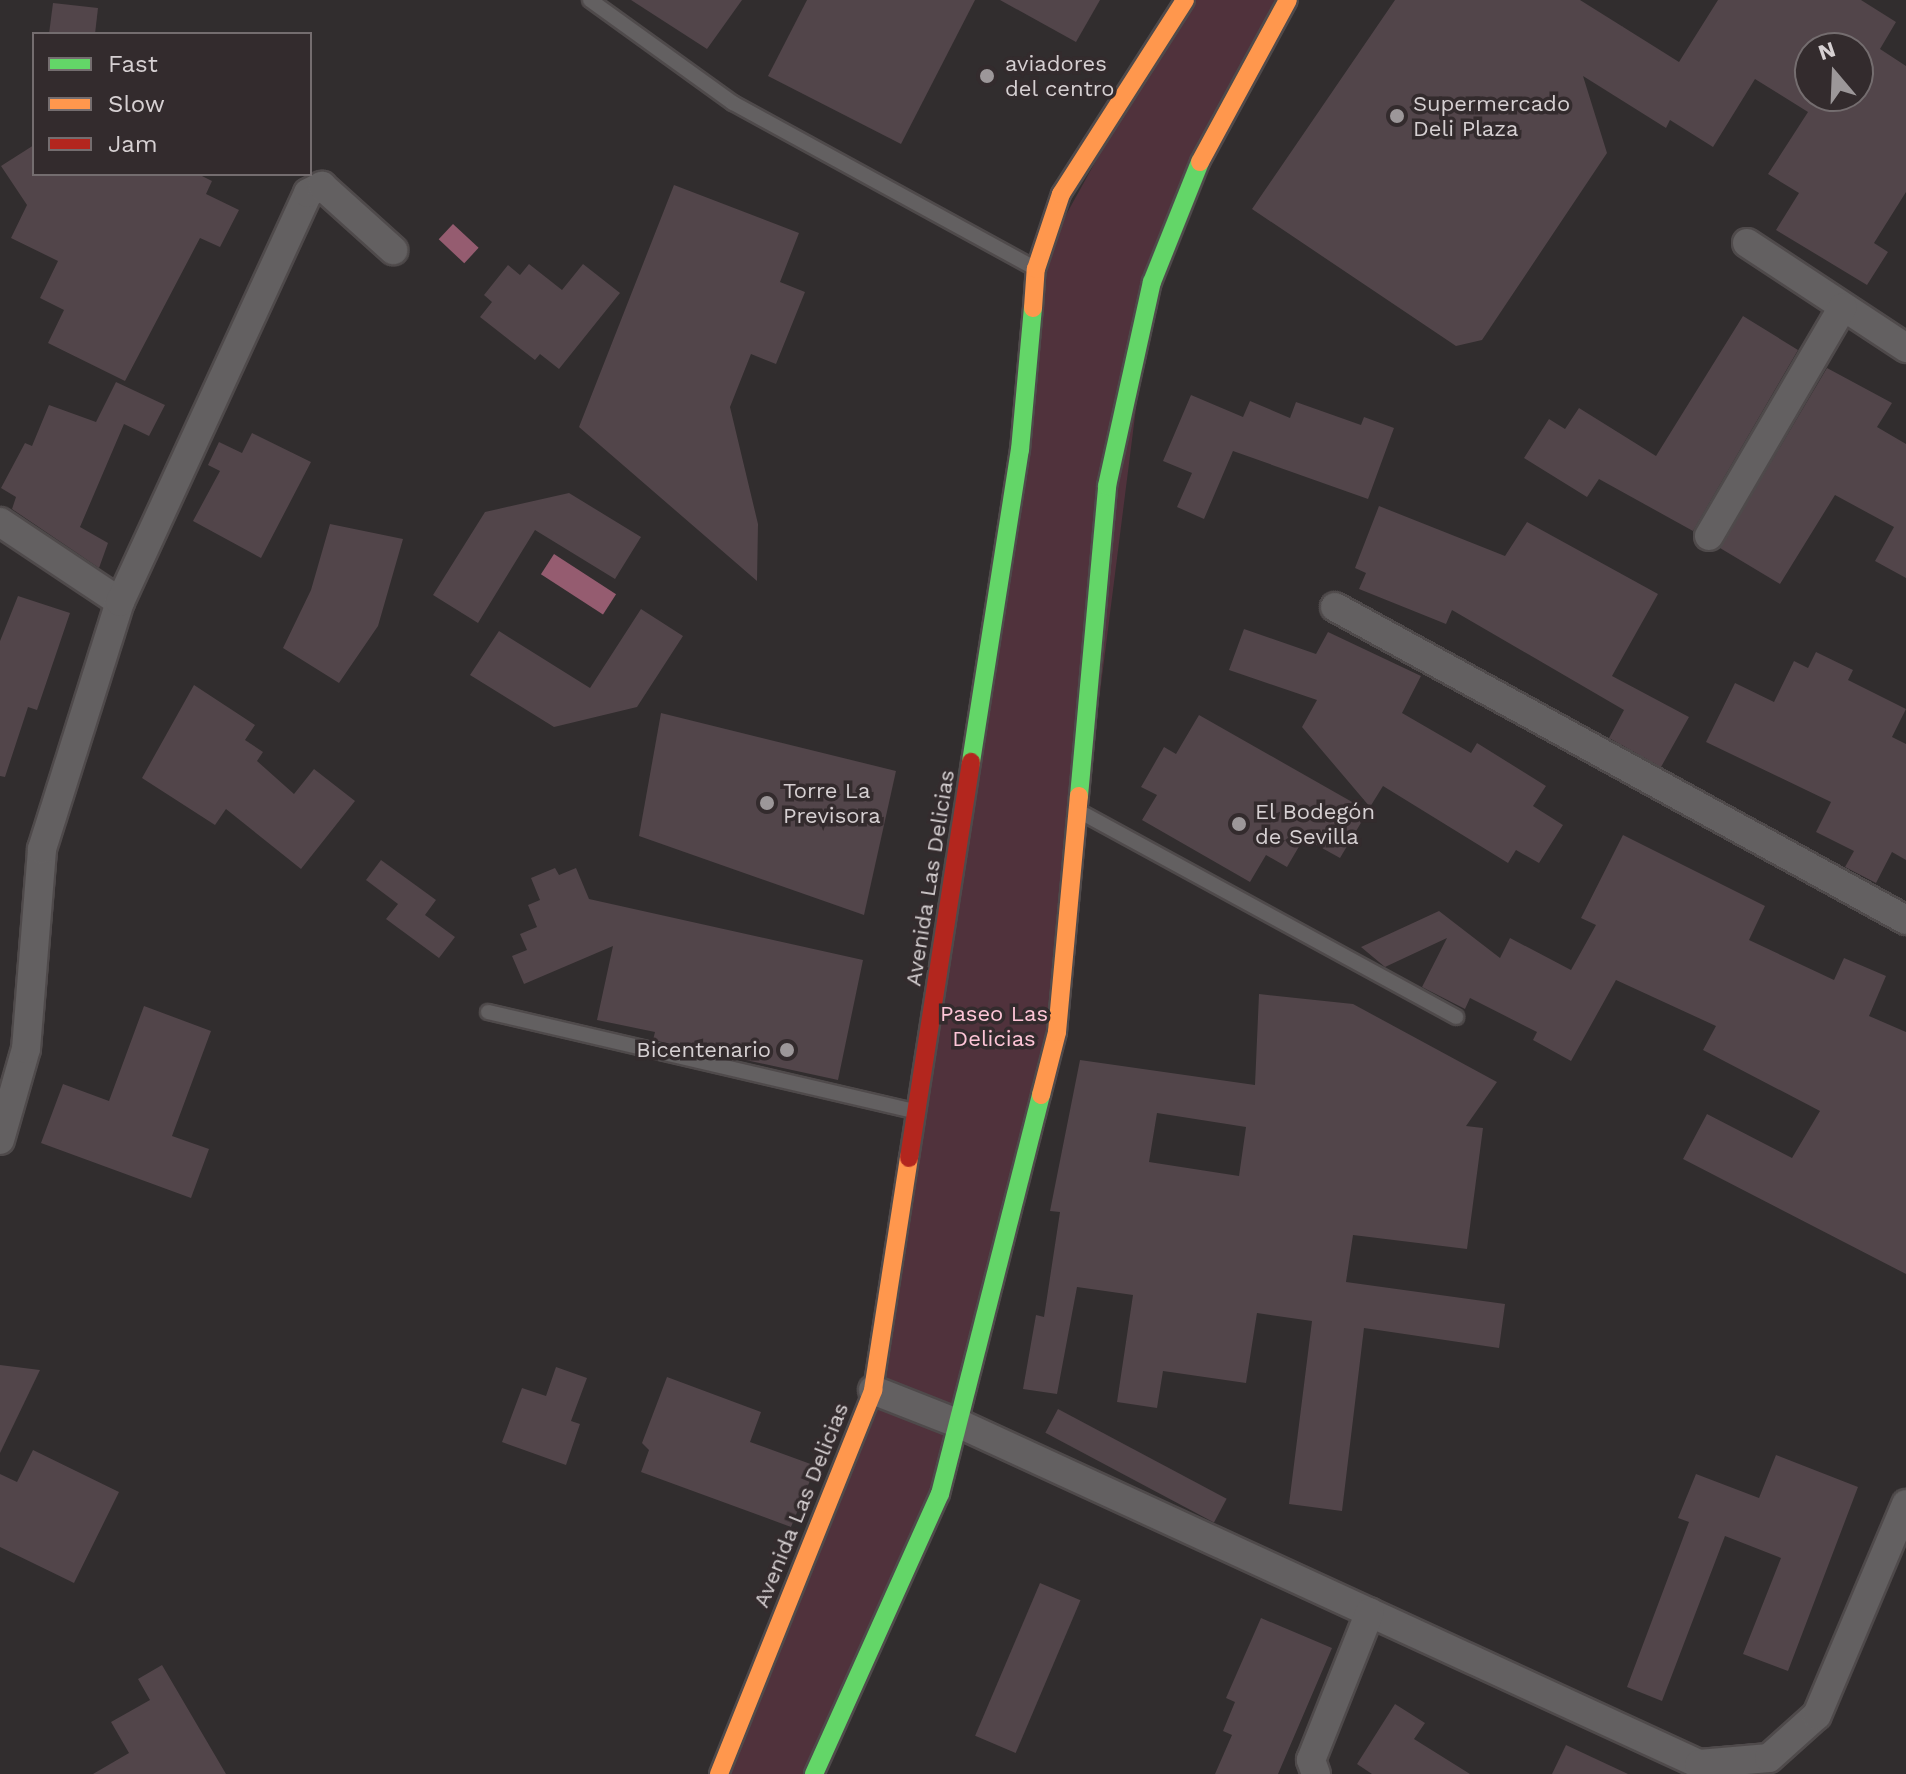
<!DOCTYPE html>
<meta charset="utf-8">
<style>
body{margin:0}
#map{position:relative;width:1906px;height:1774px;overflow:hidden;background:#312d2e;font-family:"Work Sans",sans-serif}
div>[style]{position:absolute}
[style*='--x']{left:calc(var(--x)*1px);top:calc(var(--y)*1px);width:calc(var(--w)*1px);rotate:calc(var(--a)*1deg)}
.green>*{inset:0;background:#50323c}
.water>*{inset:0;background:#955c70;transform-origin:0 0}
.building>*{inset:0;background:#52454a;transform-origin:0 0}
.roads{filter:drop-shadow(2px 0 #4f4a4b) drop-shadow(-2px 0 #4f4a4b) drop-shadow(0 2px #4f4a4b) drop-shadow(0 -2px #4f4a4b)}
.lane>*{height:14px;margin:-7px;padding:0 7px;transform-origin:7px;border-radius:7px;background:#636061}
.street>*{height:28px;margin:-14px;padding:0 14px;transform-origin:14px;border-radius:14px;background:#636061}
.fast>*{height:18px;margin:-9px;padding:0 9px;transform-origin:9px;border-radius:9px;background:#63d668}
.slow>*{height:18px;margin:-9px;padding:0 9px;transform-origin:9px;border-radius:9px;background:#ff974d}
.jam>*{height:18px;margin:-9px;padding:0 9px;transform-origin:9px;border-radius:9px;background:#b3261e}
.dots>*{width:22px;height:22px;translate:-50% -50%;box-sizing:border-box;border:4px solid #332b2d;border-radius:50%}
span{translate:-50% -50%;white-space:nowrap;text-align:center;line-height:1.15;-webkit-text-stroke:7px #332b2d;paint-order:stroke}
.poi-label{font-size:22px;color:#d6d0d2}
.left{translate:0 -50%;text-align:left}
.right{translate:-100% -50%;text-align:right}
.street-label{font-size:22px;color:#d6d0d2}
.park-label{font-size:22px;color:#fec5d7}
.legend{position:absolute;left:32px;top:32px;width:280px;height:144px;box-sizing:border-box;background:#332b2d;border:2px solid #746d6f;margin:0;padding:10px 14px;list-style:none;font-size:24px;color:#d6d0d2}
.legend li{display:flex;align-items:center;gap:16px;height:40px}
.legend b{width:40px;border:2px solid #746d6f}
.north{position:absolute;left:1794px;top:32px;width:80px;height:80px;box-sizing:border-box;background:#332b2d;border:2px solid #746d6f;border-radius:50%;rotate:341deg;font-size:22px;font-weight:700;line-height:32px;text-align:center;color:#d6d0d2}
.north::after{content:'';display:block;margin:auto;width:28px;height:36px;background:#9c9799;clip-path:polygon(50% 0,100% 100%,50% 72%,0 100%)}
</style>
<div id="map">
<div class="green">
<i style="clip-path:polygon(1185px 0,1295px 0,1152px 282px,1057px 1032px,962px 1425px,814px 1774px,719px 1774px,873px 1390px,1036px 269px)"></i>
</div>
<div class="water">
<i style="left:453px;top:224px;width:35px;height:21px;rotate:43deg"></i>
<i style="left:554px;top:554px;width:74px;height:24px;rotate:33deg"></i>
</div>
<div class="building">
<i style="clip-path:polygon(631px 0,742px 0,707px 49px)"></i>
<i style="clip-path:polygon(807px 0,975px 0,901px 144px,768px 76px)"></i>
<i style="clip-path:polygon(1000px 0,1100px 0,1076px 42px)"></i>
<i style="clip-path:polygon(evenodd,1395px 0,1580px 0,1679px 62px,1718px 0,1861px 0,1896px 22px,1880px 49px,1906px 66px,1906px 192px,1874px 243px,1888px 252px,1867px 285px,1776px 230px,1799px 193px,1768px 174px,1808px 112px,1755px 79px,1713px 147px,1670px 120px,1666px 128px,1583px 76px,1607px 153px,1482px 340px,1456px 346px,1252px 209px,1395px 0,1810px 48px,1858px 48px,1858px 96px,1810px 96px,1810px 48px)"></i>
<i style="clip-path:polygon(53px 3px,98px 8px,95px 34px,49px 34px)"></i>
<i style="clip-path:polygon(34px 145px,34px 174px,198px 174px,212px 181px,206px 194px,239px 210px,220px 247px,200px 238px,125px 381px,48px 343px,64px 310px,40px 298px,58px 261px,11px 238px,27px 205px,1px 166px)"></i>
<i style="clip-path:polygon(674px 185px,799px 233px,780px 282px,805px 292px,776px 364px,751px 354px,730px 407px,758px 524px,757px 581px,579px 427px)"></i>
<i style="clip-path:polygon(529px 264px,562px 290px,583px 264px,620px 293px,559px 369px,540px 354px,535px 360px,480px 317px,492px 302px,484px 295px,508px 265px,520px 275px)"></i>
<i style="clip-path:polygon(1743px 316px,1798px 350px,1693px 531px,1599px 479px,1587px 497px,1524px 458px,1549px 419px,1565px 429px,1579px 408px,1656px 456px)"></i>
<i style="clip-path:polygon(1827px 368px,1892px 403px,1877px 427px,1906px 444px,1906px 578px,1875px 561px,1894px 527px,1835px 495px,1780px 584px,1720px 548px)"></i>
<i style="clip-path:polygon(116px 382px,165px 405px,149px 436px,124px 424px,80px 527px,108px 543px,99px 568px,12px 509px,16px 497px,1px 488px,25px 443px,32px 446px,49px 405px,96px 422px)"></i>
<i style="clip-path:polygon(1191px 395px,1243px 417px,1250px 401px,1290px 418px,1296px 402px,1361px 425px,1364px 417px,1394px 428px,1368px 499px,1233px 451px,1204px 519px,1177px 507px,1192px 473px,1163px 461px)"></i>
<i style="clip-path:polygon(252px 433px,311px 462px,261px 558px,193px 521px,220px 471px,208px 465px,219px 442px,242px 453px)"></i>
<i style="clip-path:polygon(569px 493px,641px 537px,615px 579px,535px 530px,478px 623px,433px 595px,485px 512px)"></i>
<i style="clip-path:polygon(1379px 506px,1505px 556px,1527px 522px,1658px 594px,1612px 676px,1689px 717px,1661px 767px,1609px 738px,1624px 710px,1452px 610px,1446px 624px,1359px 589px,1366px 573px,1355px 568px)"></i>
<i style="clip-path:polygon(330px 524px,403px 539px,378px 626px,339px 683px,283px 648px,311px 590px)"></i>
<i style="clip-path:polygon(18px 596px,70px 613px,37px 710px,28px 707px,5px 777px,0 776px,0 641px)"></i>
<i style="clip-path:polygon(641px 609px,683px 636px,637px 707px,554px 727px,470px 675px,499px 631px,590px 688px)"></i>
<i style="clip-path:polygon(1244px 629px,1316px 654px,1328px 632px,1421px 676px,1402px 713px,1471px 753px,1477px 743px,1546px 786px,1533px 806px,1563px 825px,1539px 863px,1516px 850px,1508px 863px,1383px 786px,1370px 807px,1302px 727px,1317px 700px,1229px 670px)"></i>
<i style="clip-path:polygon(1816px 652px,1853px 670px,1848px 680px,1906px 709px,1892px 737px,1906px 744px,1906px 860px,1892px 852px,1876px 883px,1845px 867px,1854px 851px,1816px 832px,1831px 802px,1706px 742px,1735px 683px,1774px 702px,1794px 661px,1808px 668px)"></i>
<i style="clip-path:polygon(194px 685px,255px 725px,245px 740px,263px 752px,257px 761px,294px 794px,314px 769px,355px 801px,301px 869px,226px 809px,215px 825px,142px 778px)"></i>
<i style="clip-path:polygon(661px 713px,896px 771px,864px 915px,639px 836px)"></i>
<i style="clip-path:polygon(1199px 715px,1368px 811px,1340px 858px,1304px 838px,1287px 867px,1266px 855px,1250px 882px,1142px 820px,1157px 795px,1141px 787px,1164px 747px,1176px 754px)"></i>
<i style="clip-path:polygon(1623px 835px,1765px 906px,1749px 940px,1834px 980px,1844px 958px,1886px 976px,1869px 1016px,1906px 1032px,1906px 1274px,1683px 1159px,1707px 1114px,1792px 1158px,1820px 1111px,1703px 1050px,1716px 1026px,1616px 980px,1571px 1061px,1533px 1040px,1537px 1032px,1470px 998px,1465px 1009px,1422px 987px,1447px 938px,1385px 967px,1361px 947px,1439px 911px,1500px 958px,1510px 938px,1571px 970px,1596px 925px,1581px 918px)"></i>
<i style="clip-path:polygon(381px 860px,436px 900px,425px 915px,455px 937px,439px 958px,386px 919px,398px 904px,366px 880px)"></i>
<i style="clip-path:polygon(555px 868px,559px 875px,576px 868px,589px 899px,863px 960px,838px 1080px,653px 1040px,655px 1032px,597px 1020px,613px 946px,524px 984px,512px 956px,527px 950px,520px 934px,537px 927px,528px 905px,540px 900px,531px 878px)"></i>
<i style="clip-path:polygon(evenodd,1259px 994px,1353px 1004px,1497px 1082px,1466px 1126px,1483px 1128px,1467px 1249px,1353px 1235px,1346px 1282px,1505px 1304px,1499px 1348px,1364px 1328px,1342px 1511px,1289px 1504px,1312px 1321px,1257px 1313px,1246px 1383px,1163px 1371px,1157px 1408px,1117px 1402px,1133px 1295px,1077px 1287px,1057px 1394px,1023px 1389px,1036px 1315px,1044px 1317px,1060px 1212px,1050px 1211px,1080px 1060px,1255px 1085px,1259px 994px,1157px 1113px,1246px 1127px,1239px 1176px,1149px 1162px,1157px 1113px)"></i>
<i style="clip-path:polygon(144px 1006px,211px 1031px,172px 1136px,209px 1149px,191px 1198px,41px 1143px,63px 1084px,109px 1101px)"></i>
<i style="clip-path:polygon(0 1365px,40px 1370px,0 1453px)"></i>
<i style="clip-path:polygon(556px 1367px,587px 1378px,571px 1421px,580px 1424px,566px 1465px,502px 1442px,522px 1388px,546px 1396px)"></i>
<i style="clip-path:polygon(667px 1377px,761px 1412px,750px 1442px,816px 1466px,791px 1527px,641px 1472px,649px 1450px,642px 1443px)"></i>
<i style="left:1058px;top:1409px;width:191px;height:27px;rotate:28deg"></i>
<i style="clip-path:polygon(33px 1450px,119px 1492px,74px 1583px,0 1547px,0 1474px,17px 1482px)"></i>
<i style="clip-path:polygon(1776px 1455px,1858px 1487px,1788px 1671px,1743px 1654px,1781px 1558px,1725px 1536px,1662px 1701px,1627px 1687px,1689px 1522px,1678px 1518px,1696px 1474px,1759px 1498px)"></i>
<i style="left:1040px;top:1583px;width:44px;height:166px;rotate:23deg"></i>
<i style="clip-path:polygon(1261px 1618px,1332px 1648px,1278px 1774px,1215px 1774px,1232px 1735px,1223px 1731px,1235px 1702px,1226px 1698px)"></i>
<i style="clip-path:polygon(162px 1665px,226px 1774px,93px 1774px,129px 1753px,111px 1722px,150px 1700px,138px 1679px)"></i>
<i style="clip-path:polygon(1395px 1704px,1425px 1723px,1414px 1739px,1470px 1774px,1372px 1774px,1357px 1764px)"></i>
<i style="clip-path:polygon(1566px 1745px,1628px 1774px,1552px 1774px)"></i>
</div>
<div class="roads">
<div class="lane">
<i style="--x:590;--y:0;--w:176;--a:35.8"></i>
<i style="--x:733;--y:103;--w:341;--a:28.7"></i>
<i style="--x:1084;--y:814;--w:424;--a:28.6"></i>
<i style="--x:488;--y:1012;--w:435;--a:13.1"></i>
</div>
<div class="street">
<i style="--x:1747;--y:243;--w:191;--a:33.4"></i>
<i style="--x:0;--y:522;--w:144;--a:33.7"></i>
<i style="--x:1709;--y:536;--w:265;--a:-59.7"></i>
<i style="--x:1335;--y:607;--w:651;--a:28.73"></i>
<i style="--x:0;--y:1140;--w:95;--a:-74.1"></i>
<i style="--x:26;--y:1049;--w:201;--a:-85.4"></i>
<i style="--x:42;--y:849;--w:259;--a:-72.5"></i>
<i style="--x:120;--y:602;--w:450;--a:-65.3"></i>
<i style="--x:308;--y:193;--w:16;--a:-27"></i>
<i style="--x:322;--y:186;--w:96;--a:42"></i>
<i style="--x:873;--y:1390;--w:96;--a:21.5"></i>
<i style="--x:962;--y:1425;--w:811;--a:24.7"></i>
<i style="--x:1699;--y:1764;--w:70;--a:-4.9"></i>
<i style="--x:1769;--y:1758;--w:64;--a:-41.9"></i>
<i style="--x:1817;--y:1715;--w:229;--a:-67.1"></i>
<i style="--x:1316;--y:1774;--w:15;--a:-110"></i>
<i style="--x:1311;--y:1760;--w:159;--a:-68.3"></i>
</div>
<div class="fast">
<i style="--x:971;--y:762;--w:316;--a:-81.1"></i>
<i style="--x:1020;--y:450;--w:143;--a:-84.8"></i>
<i style="--x:1079;--y:796;--w:311;--a:-84.8"></i>
<i style="--x:1107;--y:486;--w:209;--a:-77.6"></i>
<i style="--x:1152;--y:282;--w:129;--a:-68.2"></i>
<i style="--x:814;--y:1774;--w:307;--a:-65.8"></i>
<i style="--x:940;--y:1494;--w:412;--a:-75.8"></i>
</div>
<div class="slow">
<i style="--x:1200;--y:162;--w:184;--a:-61.5"></i>
<i style="--x:1033;--y:308;--w:39;--a:-86"></i>
<i style="--x:1036;--y:269;--w:79;--a:-71.6"></i>
<i style="--x:1061;--y:194;--w:230;--a:-57.4"></i>
<i style="--x:1041;--y:1095;--w:65;--a:-75.7"></i>
<i style="--x:1057;--y:1032;--w:237;--a:-84.7"></i>
<i style="--x:719;--y:1774;--w:414;--a:-68.1"></i>
<i style="--x:873;--y:1390;--w:235;--a:-81.2"></i>
</div>
<div class="jam">
<i style="--x:909;--y:1158;--w:401;--a:-81.1"></i>
</div>
</div>
<div class="dots">
<i style="left:987px;top:76px;background:#9c9799"></i>
<i style="left:1397px;top:116px;background:#9c9799"></i>
<i style="left:767px;top:803px;background:#9c9799"></i>
<i style="left:1239px;top:824px;background:#9c9799"></i>
<i style="left:787px;top:1050px;background:#9c9799"></i>
</div>
<div class="poi-label">
<span class="left" style="left:1005px;top:76px">aviadores<br>del centro</span>
<span class="left" style="left:1413px;top:116px">Supermercado<br>Deli Plaza</span>
<span class="left" style="left:783px;top:803px">Torre La<br>Previsora</span>
<span class="left" style="left:1255px;top:824px">El Bodegón<br>de Sevilla</span>
<span class="right" style="left:771px;top:1050px">Bicentenario</span>
</div>
<div class="street-label">
<span style="left:930px;top:878px;rotate:-81deg">Avenida Las Delicias</span>
<span style="left:801px;top:1505px;rotate:-68deg">Avenida Las Delicias</span>
</div>
<div class="park-label">
<span style="left:994px;top:1026px">Paseo Las<br>Delicias</span>
</div>
<ul class="legend">
<li><b style="height:10px;background:#63d668"></b>Fast</li>
<li><b style="height:10px;background:#ff974d"></b>Slow</li>
<li><b style="height:10px;background:#b3261e"></b>Jam</li>
</ul>
<div class="north">N</div>
</div>
